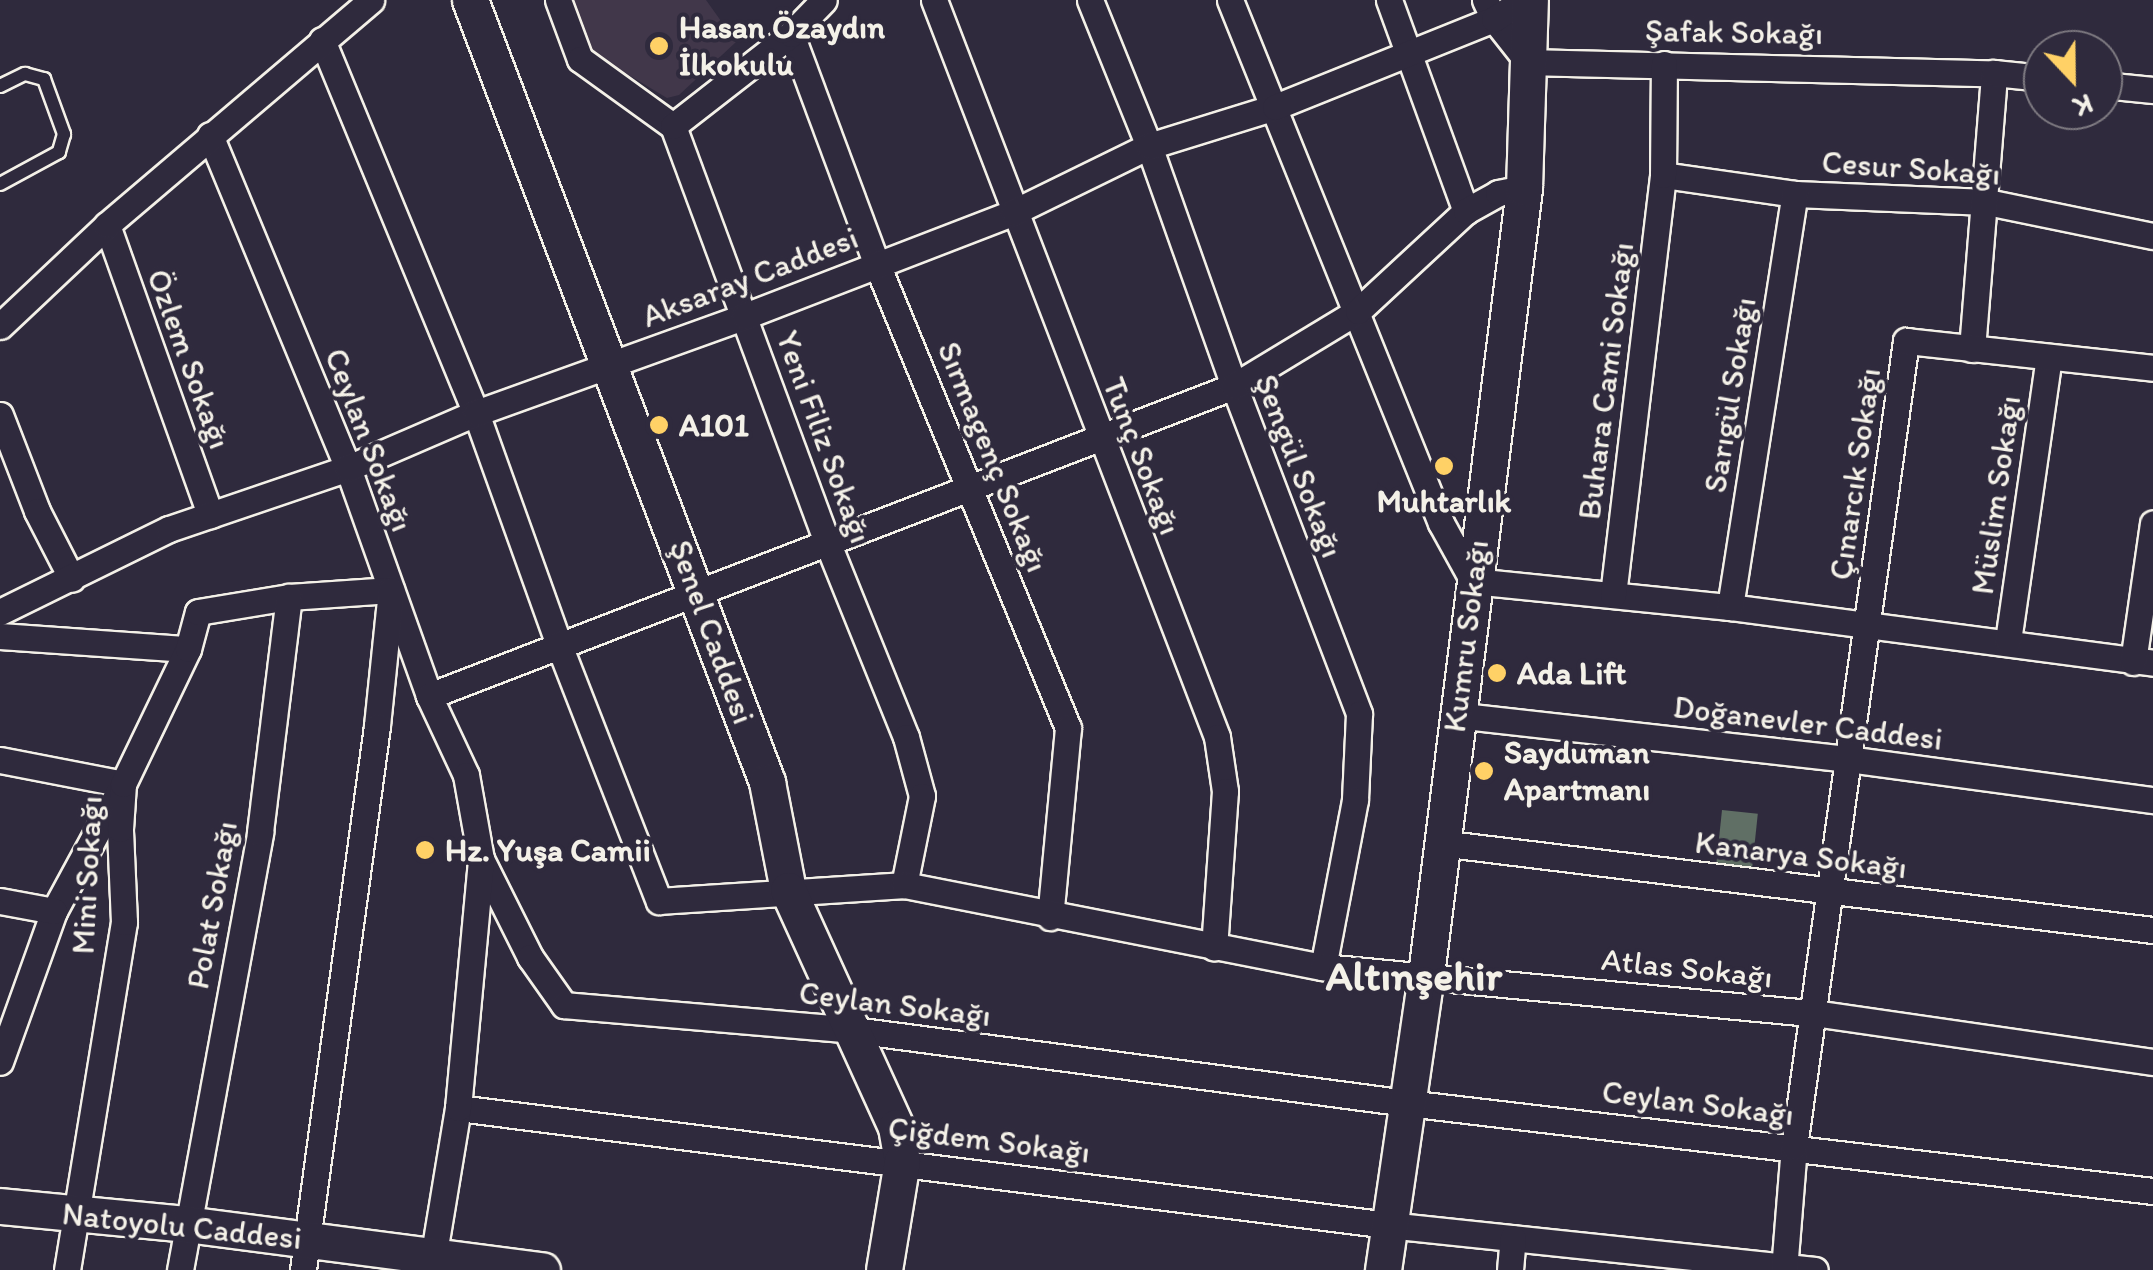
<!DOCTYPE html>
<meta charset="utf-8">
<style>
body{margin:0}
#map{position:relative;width:2153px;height:1270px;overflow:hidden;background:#2f2a3d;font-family:Itim,sans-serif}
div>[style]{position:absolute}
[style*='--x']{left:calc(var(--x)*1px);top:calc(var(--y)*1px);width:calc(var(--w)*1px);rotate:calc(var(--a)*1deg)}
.built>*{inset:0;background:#41374a}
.green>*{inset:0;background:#606f65;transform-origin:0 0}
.roads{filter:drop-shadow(2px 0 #f4f1e8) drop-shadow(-2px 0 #f4f1e8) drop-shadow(0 2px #f4f1e8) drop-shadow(0 -2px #f4f1e8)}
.lane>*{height:12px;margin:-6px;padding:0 6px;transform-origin:6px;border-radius:6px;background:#2f2a3d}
.street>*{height:25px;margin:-12.5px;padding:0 12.5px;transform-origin:12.5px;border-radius:12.5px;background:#2f2a3d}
.secondary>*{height:35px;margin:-17.5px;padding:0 17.5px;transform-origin:17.5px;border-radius:17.5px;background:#2f2a3d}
.dots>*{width:28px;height:28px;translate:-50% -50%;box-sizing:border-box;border:5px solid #2f2a3d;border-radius:50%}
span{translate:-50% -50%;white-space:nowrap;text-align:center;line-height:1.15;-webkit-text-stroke:8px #2f2a3d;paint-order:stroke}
.poi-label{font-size:32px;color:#f4f1e8;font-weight:700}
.left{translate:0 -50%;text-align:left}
.street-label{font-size:32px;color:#f4f1e8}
.district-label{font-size:42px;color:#f4f1e8;font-weight:700}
.north{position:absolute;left:2023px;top:30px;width:100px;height:100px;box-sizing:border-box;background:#2f2a3d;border:2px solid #7e7a81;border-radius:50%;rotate:158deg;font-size:28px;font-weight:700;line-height:40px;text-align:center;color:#f4f1e8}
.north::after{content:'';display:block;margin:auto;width:35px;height:45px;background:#ffd166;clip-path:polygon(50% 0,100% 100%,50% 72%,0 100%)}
</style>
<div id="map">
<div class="built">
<i style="clip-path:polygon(571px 0,706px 0,736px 42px,679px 95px,667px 98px,589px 51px)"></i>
</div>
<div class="green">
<i style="left:1722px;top:810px;width:36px;height:62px;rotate:6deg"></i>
</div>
<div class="roads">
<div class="lane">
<i style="--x:0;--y:86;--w:28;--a:-26"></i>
<i style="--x:25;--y:74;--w:20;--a:15"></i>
<i style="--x:44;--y:79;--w:59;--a:70"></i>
<i style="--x:64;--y:134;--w:19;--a:106"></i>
<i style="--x:59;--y:152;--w:67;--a:151.5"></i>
</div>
<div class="street">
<i style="--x:558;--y:0;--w:63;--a:69.6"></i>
<i style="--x:580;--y:59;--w:115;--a:35.8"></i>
<i style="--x:673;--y:126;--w:446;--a:69.7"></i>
<i style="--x:828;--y:544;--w:208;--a:68"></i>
<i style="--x:906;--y:737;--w:61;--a:74.8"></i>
<i style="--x:922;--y:796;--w:91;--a:101.4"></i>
<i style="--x:934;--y:0;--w:789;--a:68.99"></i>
<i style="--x:1217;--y:737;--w:55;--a:81.6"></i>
<i style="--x:1225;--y:791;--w:157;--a:94"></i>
<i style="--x:1090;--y:0;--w:157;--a:68"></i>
<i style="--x:1149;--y:146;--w:255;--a:70.5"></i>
<i style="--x:1234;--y:386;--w:351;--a:69.1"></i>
<i style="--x:1359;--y:714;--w:86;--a:92.7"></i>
<i style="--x:1355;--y:800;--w:170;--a:100.8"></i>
<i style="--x:1230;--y:0;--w:564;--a:68.03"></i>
<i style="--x:1441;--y:523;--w:66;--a:61.1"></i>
<i style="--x:1473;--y:581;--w:258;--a:5.8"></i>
<i style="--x:1730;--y:607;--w:427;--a:7.5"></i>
<i style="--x:1389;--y:0;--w:225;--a:70"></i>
<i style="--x:1485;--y:0;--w:21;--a:65"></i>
<i style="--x:1494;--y:19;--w:55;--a:51.7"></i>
<i style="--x:1528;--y:62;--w:466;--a:1.4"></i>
<i style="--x:791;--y:34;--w:243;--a:69.6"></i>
<i style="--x:876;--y:262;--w:504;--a:67.61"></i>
<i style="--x:1068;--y:728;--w:190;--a:95.4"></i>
<i style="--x:322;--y:40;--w:404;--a:67.6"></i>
<i style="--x:476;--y:413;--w:246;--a:70.3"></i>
<i style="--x:559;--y:645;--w:275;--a:68.7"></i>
<i style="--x:659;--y:901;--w:246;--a:-3.7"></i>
<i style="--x:904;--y:885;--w:427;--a:11.1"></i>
<i style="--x:1323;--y:967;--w:492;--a:5.4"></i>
<i style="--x:1813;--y:1013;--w:344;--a:8.2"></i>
<i style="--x:2103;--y:85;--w:50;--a:5.7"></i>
<i style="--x:673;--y:126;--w:150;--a:-37.9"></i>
<i style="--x:791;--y:34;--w:47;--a:-45.9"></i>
<i style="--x:210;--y:135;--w:360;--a:67.5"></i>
<i style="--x:348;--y:468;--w:242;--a:70.4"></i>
<i style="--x:429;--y:696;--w:87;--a:64.9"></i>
<i style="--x:466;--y:775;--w:85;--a:79.9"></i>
<i style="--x:481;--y:859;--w:110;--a:63.4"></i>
<i style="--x:530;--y:957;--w:59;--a:54.7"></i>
<i style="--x:564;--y:1005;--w:291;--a:4.9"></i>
<i style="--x:854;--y:1030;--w:558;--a:7.52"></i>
<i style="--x:1407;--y:1103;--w:751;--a:6.73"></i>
<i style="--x:1663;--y:175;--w:133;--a:8.2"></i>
<i style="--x:1795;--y:194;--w:192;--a:2.4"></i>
<i style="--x:1987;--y:202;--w:169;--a:11.6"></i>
<i style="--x:107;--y:225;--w:308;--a:70.4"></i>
<i style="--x:0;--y:326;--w:147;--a:-43.3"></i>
<i style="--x:107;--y:225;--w:347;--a:-40.4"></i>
<i style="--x:1972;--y:349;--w:277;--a:-85.4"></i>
<i style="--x:1994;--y:73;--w:49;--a:5.8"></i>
<i style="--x:0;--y:415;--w:103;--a:68.9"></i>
<i style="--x:37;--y:511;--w:76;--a:62.8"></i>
<i style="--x:1613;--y:595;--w:423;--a:-83.2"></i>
<i style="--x:1663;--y:175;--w:111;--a:-89.5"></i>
<i style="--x:1730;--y:607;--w:418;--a:-81.1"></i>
<i style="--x:0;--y:612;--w:188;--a:-26.2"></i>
<i style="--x:169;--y:529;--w:189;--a:-18.8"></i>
<i style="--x:348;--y:468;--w:139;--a:-23.3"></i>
<i style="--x:476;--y:413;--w:286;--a:-19.8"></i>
<i style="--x:745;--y:316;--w:288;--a:-21.1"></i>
<i style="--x:1014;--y:212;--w:150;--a:-26.1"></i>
<i style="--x:1149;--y:146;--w:132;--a:-17.2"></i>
<i style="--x:1275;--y:107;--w:236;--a:-21.9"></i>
<i style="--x:1494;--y:19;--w:35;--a:-33"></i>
<i style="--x:0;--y:636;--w:188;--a:4"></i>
<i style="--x:2008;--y:641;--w:286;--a:-81.8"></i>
<i style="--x:2133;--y:662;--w:140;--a:-81.8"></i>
<i style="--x:429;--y:696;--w:863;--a:-21.06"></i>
<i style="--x:1234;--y:386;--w:145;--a:-31.2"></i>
<i style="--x:1358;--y:311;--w:147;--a:-42.8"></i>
<i style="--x:1466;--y:211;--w:37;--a:-29"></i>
<i style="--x:1498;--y:193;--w:26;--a:-11"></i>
<i style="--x:1455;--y:715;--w:395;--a:6.4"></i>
<i style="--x:1848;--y:759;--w:308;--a:7.7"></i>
<i style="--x:0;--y:760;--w:125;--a:11"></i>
<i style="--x:123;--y:784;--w:145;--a:118.5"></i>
<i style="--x:54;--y:911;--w:160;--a:109.7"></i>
<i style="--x:1440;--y:843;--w:718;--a:6.96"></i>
<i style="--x:0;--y:901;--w:55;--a:10.5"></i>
<i style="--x:458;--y:1108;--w:937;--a:7.17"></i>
<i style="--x:1388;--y:1225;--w:429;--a:6"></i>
<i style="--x:433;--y:1259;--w:153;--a:-80.6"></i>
<i style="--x:458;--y:1108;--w:250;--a:-84.7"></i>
<i style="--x:67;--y:1270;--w:353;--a:-80.7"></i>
<i style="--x:124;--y:922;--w:93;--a:-92.5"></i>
<i style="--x:120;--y:829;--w:45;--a:-86.2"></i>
<i style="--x:123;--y:784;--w:150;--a:-64.3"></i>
<i style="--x:188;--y:649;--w:38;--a:-75"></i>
<i style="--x:198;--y:612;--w:92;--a:-9.4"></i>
<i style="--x:289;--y:597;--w:102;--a:-3.9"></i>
<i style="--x:391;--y:590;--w:137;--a:95.9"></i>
<i style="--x:377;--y:726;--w:549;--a:97.75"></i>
<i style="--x:180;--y:1270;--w:445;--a:-79.6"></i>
<i style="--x:260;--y:832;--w:237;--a:-83"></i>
<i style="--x:1510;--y:1270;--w:32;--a:-85"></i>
<i style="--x:1784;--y:1270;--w:123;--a:-85.4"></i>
<i style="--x:1794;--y:1147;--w:814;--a:-82.09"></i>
<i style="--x:1906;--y:341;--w:248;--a:6.2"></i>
</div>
<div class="secondary">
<i style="--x:470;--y:0;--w:837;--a:69.2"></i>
<i style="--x:767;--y:782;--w:110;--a:79"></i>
<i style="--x:788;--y:890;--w:260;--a:65.5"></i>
<i style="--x:896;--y:1127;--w:35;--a:80"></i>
<i style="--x:902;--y:1161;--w:110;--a:99.4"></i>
<i style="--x:0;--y:1206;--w:187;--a:5.5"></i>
<i style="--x:186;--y:1224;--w:359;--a:7.4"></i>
<i style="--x:1383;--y:1270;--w:298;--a:-81.7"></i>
<i style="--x:1426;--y:975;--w:793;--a:-82.9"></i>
<i style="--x:1524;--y:188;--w:188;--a:-88.2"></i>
</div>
</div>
<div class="dots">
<i style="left:659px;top:46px;background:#ffd166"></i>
<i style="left:659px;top:425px;background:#ffd166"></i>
<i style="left:1444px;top:466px;background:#ffd166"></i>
<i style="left:1497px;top:673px;background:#ffd166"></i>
<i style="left:1484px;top:771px;background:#ffd166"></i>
<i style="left:425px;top:850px;background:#ffd166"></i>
</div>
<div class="poi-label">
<span class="left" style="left:679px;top:46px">Hasan Özaydın<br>İlkokulu</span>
<span class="left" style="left:679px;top:425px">A101</span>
<span style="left:1444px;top:501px">Muhtarlık</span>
<span class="left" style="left:1517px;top:673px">Ada Lift</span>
<span class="left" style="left:1504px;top:771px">Sayduman<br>Apartmanı</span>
<span class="left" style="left:445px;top:850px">Hz. Yuşa Camii</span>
</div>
<div class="street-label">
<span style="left:1734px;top:32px;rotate:1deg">Şafak Sokağı</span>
<span style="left:1911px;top:168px;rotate:4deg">Cesur Sokağı</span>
<span style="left:750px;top:277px;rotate:-21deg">Aksaray Caddesi</span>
<span style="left:189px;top:359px;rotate:70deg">Özlem Sokağı</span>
<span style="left:1606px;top:381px;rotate:-83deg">Buhara Cami Sokağı</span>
<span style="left:1730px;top:395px;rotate:-81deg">Sarıgül Sokağı</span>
<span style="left:824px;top:437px;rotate:70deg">Yeni Filiz Sokağı</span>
<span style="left:369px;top:440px;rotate:69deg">Ceylan Sokağı</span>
<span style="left:1142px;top:456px;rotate:69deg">Tunç Sokağı</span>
<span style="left:993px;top:457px;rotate:68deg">Sırmagenç Sokağı</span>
<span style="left:1299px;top:466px;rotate:69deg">Şengül Sokağı</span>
<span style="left:1855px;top:474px;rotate:-82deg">Çınarcık Sokağı</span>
<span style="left:1996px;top:495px;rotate:-82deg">Müslim Sokağı</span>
<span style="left:712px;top:632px;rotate:70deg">Şenel Caddesi</span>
<span style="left:1466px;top:636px;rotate:-83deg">Kumru Sokağı</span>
<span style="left:1808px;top:723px;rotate:7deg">Doğanevler Caddesi</span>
<span style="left:1801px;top:855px;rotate:7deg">Kanarya Sokağı</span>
<span style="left:87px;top:875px;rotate:-87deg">Mini Sokağı</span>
<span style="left:212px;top:905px;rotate:-80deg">Polat Sokağı</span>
<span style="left:1687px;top:968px;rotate:6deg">Atlas Sokağı</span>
<span style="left:895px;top:1004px;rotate:7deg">Ceylan Sokağı</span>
<span style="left:1698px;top:1103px;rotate:7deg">Ceylan Sokağı</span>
<span style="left:989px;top:1140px;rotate:7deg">Çiğdem Sokağı</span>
<span style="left:182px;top:1226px;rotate:6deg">Natoyolu Caddesi</span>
</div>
<div class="district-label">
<span style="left:1414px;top:976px">Altınşehir</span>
</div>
<div class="north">K</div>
</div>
